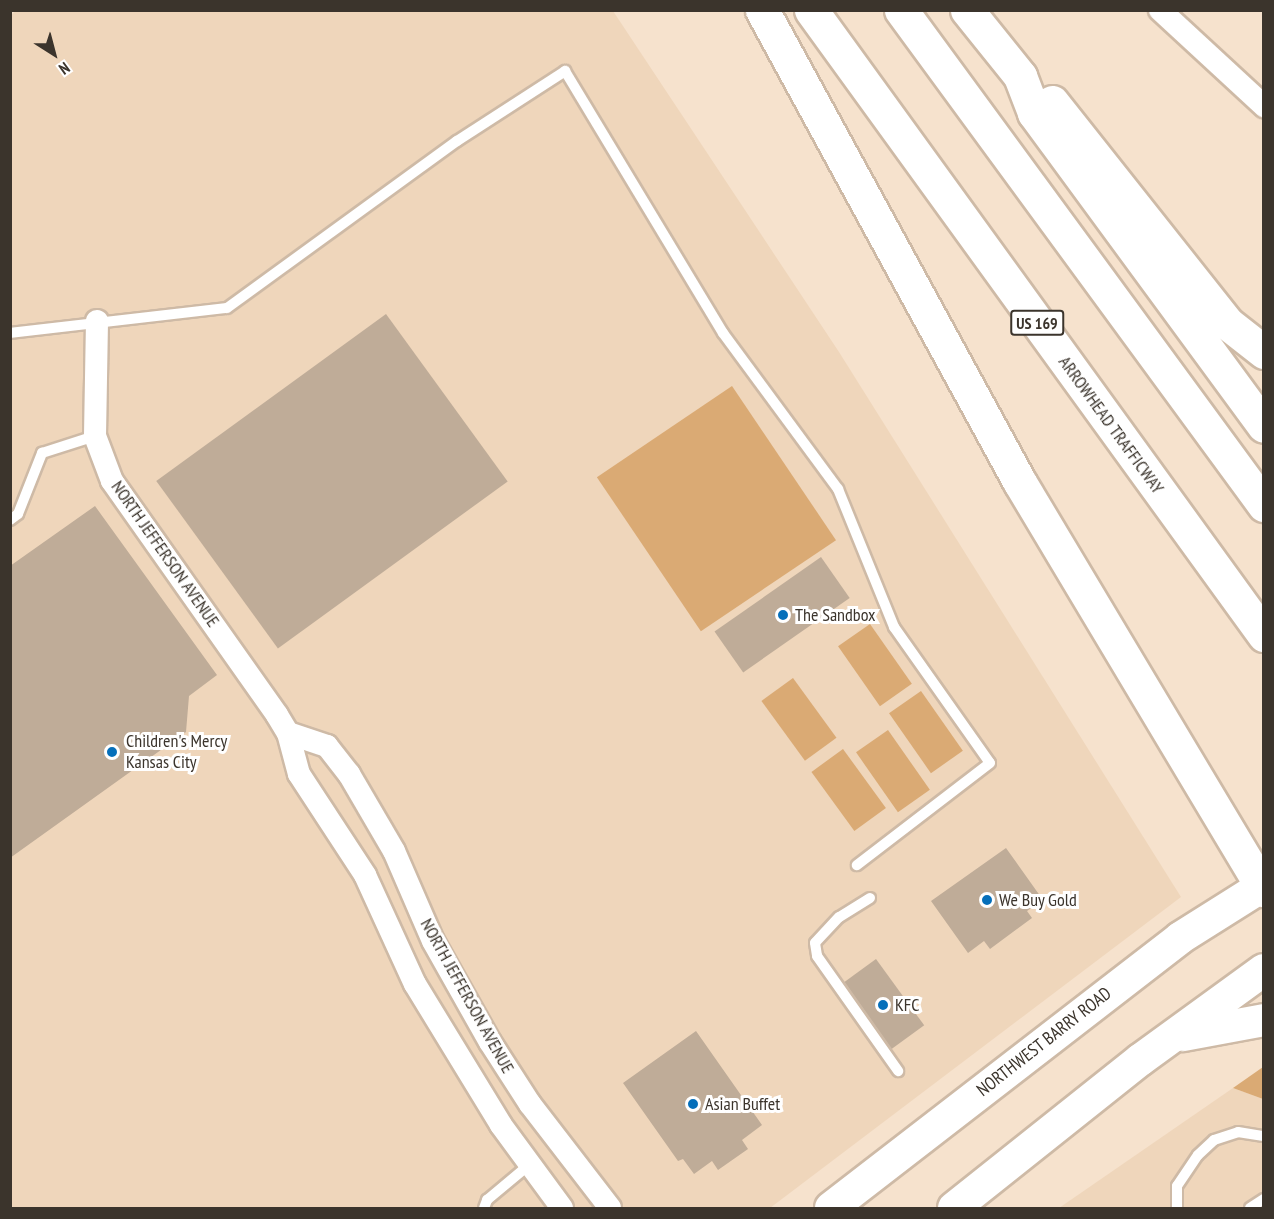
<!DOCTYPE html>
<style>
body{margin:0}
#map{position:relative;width:1274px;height:1219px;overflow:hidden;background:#f6e2cd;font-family:"PT Sans Narrow",sans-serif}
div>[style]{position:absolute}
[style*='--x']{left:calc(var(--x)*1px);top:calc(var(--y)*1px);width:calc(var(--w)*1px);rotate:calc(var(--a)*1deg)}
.built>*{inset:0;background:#efd6bb}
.green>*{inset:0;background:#daaa74;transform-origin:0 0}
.building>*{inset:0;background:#bfac98;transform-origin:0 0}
.roads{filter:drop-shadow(2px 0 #cebaa6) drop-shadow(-2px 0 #cebaa6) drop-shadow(0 2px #cebaa6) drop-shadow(0 -2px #cebaa6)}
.lane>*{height:10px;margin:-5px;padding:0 5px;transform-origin:5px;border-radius:5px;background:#fff}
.street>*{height:22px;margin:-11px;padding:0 11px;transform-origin:11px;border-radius:11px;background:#fff}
.secondary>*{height:32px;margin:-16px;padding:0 16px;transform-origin:16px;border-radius:16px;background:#fff}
.highway>*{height:33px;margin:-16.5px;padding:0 16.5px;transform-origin:16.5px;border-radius:16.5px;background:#fff}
.dots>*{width:16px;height:16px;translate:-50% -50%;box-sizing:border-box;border:3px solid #fff;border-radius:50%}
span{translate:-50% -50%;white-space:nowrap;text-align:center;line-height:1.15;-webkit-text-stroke:6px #fff;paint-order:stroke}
.shield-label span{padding:2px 4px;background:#fff;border:2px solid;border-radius:4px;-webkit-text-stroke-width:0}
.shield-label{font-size:16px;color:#3b342c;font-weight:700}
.street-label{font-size:18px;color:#3b342c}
.poi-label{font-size:18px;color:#3b342c}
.left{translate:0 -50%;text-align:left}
.frame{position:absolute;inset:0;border:12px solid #3b342c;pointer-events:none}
.north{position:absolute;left:24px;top:24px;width:60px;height:60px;-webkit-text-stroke:4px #fff;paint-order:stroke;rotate:144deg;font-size:16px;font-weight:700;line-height:24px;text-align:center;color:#3b342c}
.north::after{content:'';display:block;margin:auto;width:21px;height:27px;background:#3b342c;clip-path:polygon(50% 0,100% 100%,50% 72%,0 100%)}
</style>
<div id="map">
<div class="built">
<i style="clip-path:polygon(17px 10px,613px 11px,839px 352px,1181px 897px,770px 1208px,11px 1208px,11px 15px)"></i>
<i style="clip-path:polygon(1233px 1088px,1263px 1099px,1263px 1208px,1059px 1208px)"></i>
</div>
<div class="green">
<i style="left:732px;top:386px;width:186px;height:163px;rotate:56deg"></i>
<i style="left:870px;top:624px;width:73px;height:39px;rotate:55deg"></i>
<i style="left:793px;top:678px;width:74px;height:39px;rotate:54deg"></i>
<i style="left:921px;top:691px;width:73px;height:39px;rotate:55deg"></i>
<i style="left:888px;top:730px;width:73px;height:39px;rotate:55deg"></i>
<i style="left:843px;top:749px;width:73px;height:39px;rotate:54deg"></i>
<i style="clip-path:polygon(1263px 1067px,1263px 1099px,1233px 1088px)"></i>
</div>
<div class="building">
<i style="left:386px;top:314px;width:207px;height:284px;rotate:54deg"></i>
<i style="clip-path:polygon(95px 506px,217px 675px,189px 696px,186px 732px,10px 858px,10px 566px)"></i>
<i style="left:821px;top:557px;width:50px;height:130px;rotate:55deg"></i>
<i style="clip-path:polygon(1006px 848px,1043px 900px,1027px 911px,1032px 918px,990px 949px,984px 941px,968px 953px,931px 901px)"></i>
<i style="left:876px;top:959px;width:82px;height:42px;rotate:54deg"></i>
<i style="clip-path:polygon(696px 1031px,762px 1125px,742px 1140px,748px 1149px,718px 1170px,712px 1161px,694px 1174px,683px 1159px,678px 1161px,623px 1083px)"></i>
</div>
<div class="roads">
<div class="lane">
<i style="--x:10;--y:333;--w:218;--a:-6.6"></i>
<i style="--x:227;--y:308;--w:284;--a:-36"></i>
<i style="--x:457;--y:141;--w:129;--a:-32.9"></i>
<i style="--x:565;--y:71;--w:306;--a:58.9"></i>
<i style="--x:723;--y:333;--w:194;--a:53.6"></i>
<i style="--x:838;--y:489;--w:149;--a:67.9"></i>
<i style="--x:894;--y:627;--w:166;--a:54.8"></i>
<i style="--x:990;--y:763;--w:168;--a:142.5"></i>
<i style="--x:10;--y:520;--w:10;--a:-37"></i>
<i style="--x:18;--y:514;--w:66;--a:-68.5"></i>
<i style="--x:42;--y:453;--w:56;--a:-17.8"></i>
<i style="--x:870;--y:898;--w:36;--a:148"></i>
<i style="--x:839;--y:917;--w:35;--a:133"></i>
<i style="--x:815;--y:943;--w:13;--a:81"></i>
<i style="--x:817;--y:956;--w:141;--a:54.8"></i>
<i style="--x:484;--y:1208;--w:9;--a:-69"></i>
<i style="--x:487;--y:1200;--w:56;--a:-39.9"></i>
<i style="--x:1177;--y:1208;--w:22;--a:-90"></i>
<i style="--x:1177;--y:1186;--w:37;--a:-56"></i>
<i style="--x:1198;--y:1155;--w:22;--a:-43"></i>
<i style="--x:1214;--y:1140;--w:25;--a:-18"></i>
<i style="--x:1238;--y:1132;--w:26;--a:9"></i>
<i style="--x:1250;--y:1208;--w:17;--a:-33"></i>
</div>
<div class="street">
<i style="--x:1160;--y:10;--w:142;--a:42.7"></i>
<i style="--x:97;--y:321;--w:115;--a:91"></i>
<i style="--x:95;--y:436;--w:48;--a:69.3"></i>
<i style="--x:112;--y:481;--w:286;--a:54.8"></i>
<i style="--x:277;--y:715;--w:21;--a:59"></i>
<i style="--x:288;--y:733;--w:42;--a:75"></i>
<i style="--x:299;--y:774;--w:121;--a:56.8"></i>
<i style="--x:365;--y:875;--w:120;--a:65.4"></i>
<i style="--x:415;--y:984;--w:165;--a:58.6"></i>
<i style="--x:501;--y:1125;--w:103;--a:53.7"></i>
<i style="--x:288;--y:733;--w:41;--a:18.4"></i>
<i style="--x:327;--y:746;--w:36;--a:52"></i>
<i style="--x:349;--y:774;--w:89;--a:59.7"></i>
<i style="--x:394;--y:851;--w:98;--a:66.6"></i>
<i style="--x:433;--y:941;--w:116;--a:60.6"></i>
<i style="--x:490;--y:1042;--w:74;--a:57.2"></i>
<i style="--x:530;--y:1104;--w:131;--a:52.4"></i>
</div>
<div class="secondary">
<i style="--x:1183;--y:1035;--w:82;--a:-10.5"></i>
<i style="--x:831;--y:1208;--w:441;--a:-37.7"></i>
<i style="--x:1180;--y:938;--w:99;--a:-32.2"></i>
<i style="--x:954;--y:1208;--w:238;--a:-38.5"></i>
<i style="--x:1140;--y:1060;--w:153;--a:-36"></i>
</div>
<div class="highway">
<i style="--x:762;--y:10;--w:537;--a:61.38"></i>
<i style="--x:1019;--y:481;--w:477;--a:59.1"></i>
<i style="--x:811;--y:10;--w:772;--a:54.07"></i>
<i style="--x:901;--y:10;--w:614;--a:53.75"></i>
<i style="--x:967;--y:10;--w:85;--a:51.2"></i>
<i style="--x:1020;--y:76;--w:40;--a:69"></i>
<i style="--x:1034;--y:113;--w:388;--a:53.7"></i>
<i style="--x:1052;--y:102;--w:282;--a:51.6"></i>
<i style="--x:1227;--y:323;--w:47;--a:38.1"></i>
</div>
</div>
<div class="dots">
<i style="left:783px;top:615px;background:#056fba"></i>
<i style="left:112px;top:752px;background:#056fba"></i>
<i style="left:987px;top:900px;background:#056fba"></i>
<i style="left:883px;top:1005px;background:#056fba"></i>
<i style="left:693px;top:1104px;background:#056fba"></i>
</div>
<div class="shield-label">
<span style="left:1037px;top:323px">US 169</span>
</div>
<div class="street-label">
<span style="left:1111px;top:425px;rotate:54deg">ARROWHEAD TRAFFICWAY</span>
<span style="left:165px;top:554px;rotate:55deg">NORTH JEFFERSON AVENUE</span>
<span style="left:467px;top:996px;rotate:61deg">NORTH JEFFERSON AVENUE</span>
<span style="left:1044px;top:1042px;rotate:-38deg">NORTHWEST BARRY ROAD</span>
</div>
<div class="poi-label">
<span class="left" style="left:795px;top:615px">The Sandbox</span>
<span class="left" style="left:126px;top:752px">Children's Mercy<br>Kansas City</span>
<span class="left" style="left:999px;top:900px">We Buy Gold</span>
<span class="left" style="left:895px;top:1005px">KFC</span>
<span class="left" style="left:705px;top:1104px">Asian Buffet</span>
</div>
<div class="frame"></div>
<div class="north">N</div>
</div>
